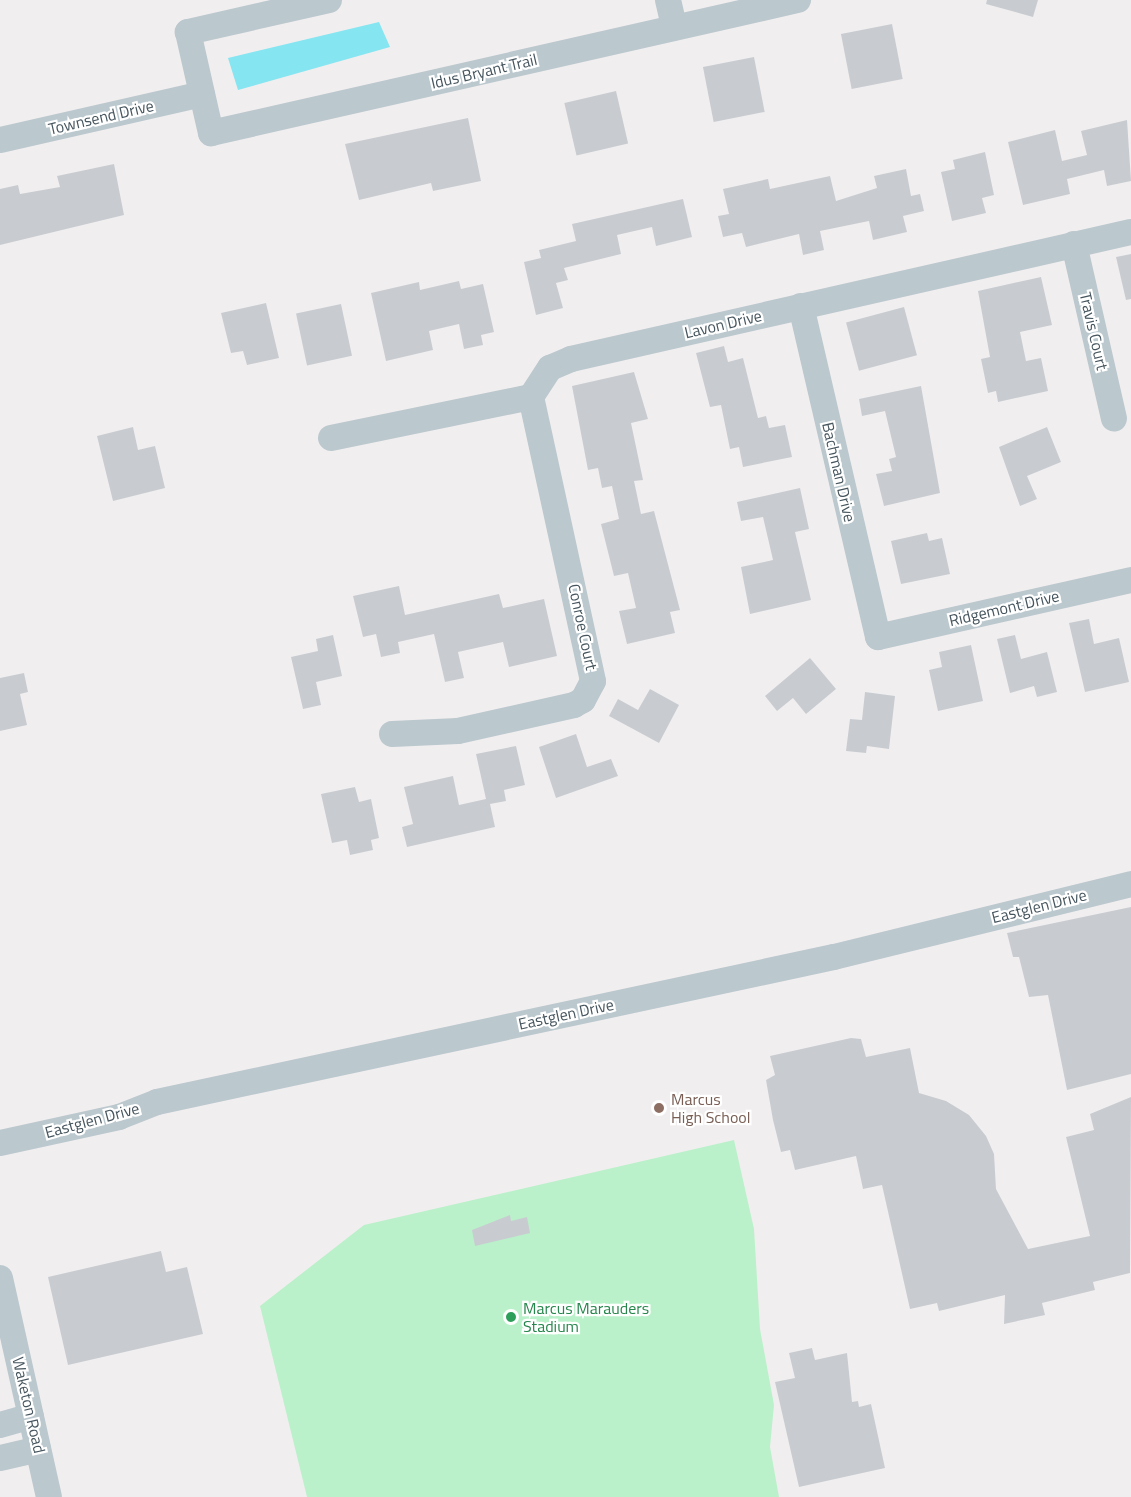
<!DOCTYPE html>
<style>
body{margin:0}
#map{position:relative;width:1131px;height:1497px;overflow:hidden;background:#f1eeef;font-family:"Titillium Web",sans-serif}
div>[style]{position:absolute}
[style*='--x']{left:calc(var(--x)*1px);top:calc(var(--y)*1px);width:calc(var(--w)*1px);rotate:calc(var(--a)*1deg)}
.green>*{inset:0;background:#baf1ca}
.water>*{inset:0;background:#85e5f1}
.building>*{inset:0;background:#c8ccd1;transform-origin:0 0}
.minor>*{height:26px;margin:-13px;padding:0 13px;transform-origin:13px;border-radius:13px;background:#bbc8ce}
.dots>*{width:16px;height:16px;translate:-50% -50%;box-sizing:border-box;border:3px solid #fff;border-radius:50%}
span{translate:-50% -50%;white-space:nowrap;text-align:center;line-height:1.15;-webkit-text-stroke:4.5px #fff;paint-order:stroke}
.street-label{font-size:16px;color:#45545d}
.education-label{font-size:16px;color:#785e54}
.left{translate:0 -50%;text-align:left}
.leisure-label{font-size:16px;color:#27864d}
</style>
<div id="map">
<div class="green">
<i style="clip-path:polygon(734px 1140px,754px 1229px,760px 1329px,774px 1405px,770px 1447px,779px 1497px,307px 1497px,260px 1306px,364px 1225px)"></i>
</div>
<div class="water">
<i style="clip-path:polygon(379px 22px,390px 47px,238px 90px,228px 58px)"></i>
</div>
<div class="building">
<i style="clip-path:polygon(987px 0,1038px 0,1033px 17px,986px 4px)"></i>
<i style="left:892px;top:24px;width:56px;height:52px;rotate:79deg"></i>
<i style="left:754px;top:57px;width:56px;height:52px;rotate:79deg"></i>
<i style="left:616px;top:91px;width:54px;height:53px;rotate:77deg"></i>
<i style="clip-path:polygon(468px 118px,481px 181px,433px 191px,431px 183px,359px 200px,345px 144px)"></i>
<i style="clip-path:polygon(1127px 120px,1131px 181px,1107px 186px,1104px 170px,1067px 179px,1070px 194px,1023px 205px,1008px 142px,1055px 130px,1062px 161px,1087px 155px,1081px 131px)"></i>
<i style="clip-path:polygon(985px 152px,994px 195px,982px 198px,986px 213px,952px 221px,941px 172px,955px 169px,953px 160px)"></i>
<i style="clip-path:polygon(114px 164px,124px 215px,0 245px,0 189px,18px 185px,20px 194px,60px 187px,57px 176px)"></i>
<i style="clip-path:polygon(906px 169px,911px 196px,920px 194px,924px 211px,903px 216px,907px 232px,873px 240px,869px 221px,820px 231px,824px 250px,803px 255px,799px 234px,746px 247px,742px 233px,723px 237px,718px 216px,729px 214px,723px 189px,768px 179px,770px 189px,830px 176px,836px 201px,877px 188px,874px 176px)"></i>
<i style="clip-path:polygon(683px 199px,692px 237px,656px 246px,652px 227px,617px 235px,621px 254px,564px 268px,568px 280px,556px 283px,563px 308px,536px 315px,524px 262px,541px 258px,539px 250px,576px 241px,572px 224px)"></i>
<i style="clip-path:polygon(1131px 254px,1131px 299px,1126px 300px,1116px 257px)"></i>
<i style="clip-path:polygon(1041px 277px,1052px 325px,1020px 332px,1026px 361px,1041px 358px,1048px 391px,998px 402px,996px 391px,988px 393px,981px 359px,990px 357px,978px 291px)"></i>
<i style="clip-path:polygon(459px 281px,461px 289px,483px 284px,494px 332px,481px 335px,483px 345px,464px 349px,459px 324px,429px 331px,433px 350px,386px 361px,371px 293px,419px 282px,420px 290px)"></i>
<i style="clip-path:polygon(266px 303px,279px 358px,247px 365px,243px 351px,231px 353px,221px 313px)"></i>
<i style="left:341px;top:304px;width:53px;height:46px;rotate:78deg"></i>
<i style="left:904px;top:307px;width:50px;height:60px;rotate:75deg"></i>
<i style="clip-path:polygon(724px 346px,728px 362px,743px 358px,758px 418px,766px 416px,769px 428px,785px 425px,792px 457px,743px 467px,739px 447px,730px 449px,721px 405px,710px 407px,696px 353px)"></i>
<i style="clip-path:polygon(634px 372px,648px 419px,631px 423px,643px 480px,634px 481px,641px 514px,654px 511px,680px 610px,670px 612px,675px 633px,627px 644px,619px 611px,636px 608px,628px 573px,614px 576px,601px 524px,619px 519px,612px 486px,602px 488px,598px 468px,588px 470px,572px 386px)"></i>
<i style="clip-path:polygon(921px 386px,940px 493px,884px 506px,876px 474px,892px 471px,889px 459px,896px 457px,885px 411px,862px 416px,859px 399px)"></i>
<i style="clip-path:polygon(133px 427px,138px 450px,155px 446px,165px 488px,113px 501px,97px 436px)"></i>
<i style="clip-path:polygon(1047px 427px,1061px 462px,1027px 476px,1037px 499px,1020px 506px,999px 447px)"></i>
<i style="clip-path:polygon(800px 488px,809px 529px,795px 532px,811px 600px,750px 614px,741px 567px,773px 560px,763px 517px,741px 521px,737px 502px)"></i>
<i style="clip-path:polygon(927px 533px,929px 541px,942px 538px,950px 574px,901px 584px,891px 541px)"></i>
<i style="clip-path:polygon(399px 586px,405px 615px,499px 594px,503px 608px,544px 599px,557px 656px,509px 667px,503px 642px,458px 652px,464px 678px,445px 682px,434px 634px,398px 642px,400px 653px,381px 657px,376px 634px,363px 637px,353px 596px)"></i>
<i style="clip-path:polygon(1089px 619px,1094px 644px,1119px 638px,1129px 682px,1085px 692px,1069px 623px)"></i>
<i style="clip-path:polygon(333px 635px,342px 676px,316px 682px,321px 705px,303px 709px,291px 657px,318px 651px,316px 639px)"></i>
<i style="clip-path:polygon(1015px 635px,1021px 659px,1047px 652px,1057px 692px,1037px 697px,1034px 686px,1010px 693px,997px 639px)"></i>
<i style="clip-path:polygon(971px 645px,983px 701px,938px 711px,929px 670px,942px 667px,939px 652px)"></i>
<i style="clip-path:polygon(810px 658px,836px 689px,806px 714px,793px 698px,777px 711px,765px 696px)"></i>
<i style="clip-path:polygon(24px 673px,28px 692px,20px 694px,27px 725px,0 731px,0 678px)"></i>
<i style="clip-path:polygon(650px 689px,679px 705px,659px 743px,609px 716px,618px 699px,638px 710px)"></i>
<i style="clip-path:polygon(865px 692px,895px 696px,889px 749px,867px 746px,866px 753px,846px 751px,850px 719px,862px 720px)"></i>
<i style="clip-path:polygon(576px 734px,587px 767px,611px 759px,618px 776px,556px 798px,539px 747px)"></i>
<i style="clip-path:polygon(516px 746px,525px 785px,504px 790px,506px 801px,490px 804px,495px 827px,407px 847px,402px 827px,413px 824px,404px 787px,453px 776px,459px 805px,486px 799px,476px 754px)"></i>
<i style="clip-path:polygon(355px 787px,359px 802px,371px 799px,379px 838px,371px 840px,373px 850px,350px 855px,347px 840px,332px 843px,321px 794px)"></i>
<i style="clip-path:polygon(1131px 907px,1131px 1074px,1067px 1090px,1048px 995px,1029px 997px,1019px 957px,1013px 957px,1007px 933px)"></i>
<i style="clip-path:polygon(851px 1038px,861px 1039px,866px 1057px,910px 1048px,919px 1093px,946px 1101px,969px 1115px,986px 1136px,994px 1154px,996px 1189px,1028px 1249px,1090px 1236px,1066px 1137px,1094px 1130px,1090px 1114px,1131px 1097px,1130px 1273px,1093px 1282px,1095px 1290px,1042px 1303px,1045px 1315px,1004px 1324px,1005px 1295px,939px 1311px,937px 1303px,910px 1309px,882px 1185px,863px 1189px,856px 1156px,795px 1170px,790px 1150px,781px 1152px,773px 1120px,766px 1080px,775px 1075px,770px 1056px)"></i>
<i style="clip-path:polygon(510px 1215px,511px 1221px,527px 1217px,530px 1233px,475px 1246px,472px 1230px)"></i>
<i style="clip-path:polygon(161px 1251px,166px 1272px,187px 1267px,203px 1334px,68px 1365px,48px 1277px)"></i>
<i style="clip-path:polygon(812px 1348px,815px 1360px,847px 1353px,852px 1402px,858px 1401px,859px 1407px,871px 1404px,885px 1468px,799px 1487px,775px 1382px,795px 1378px,789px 1353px)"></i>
</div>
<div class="minor">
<i style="--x:329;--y:0;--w:145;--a:167.2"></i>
<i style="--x:188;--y:32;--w:104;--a:77.2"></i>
<i style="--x:211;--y:133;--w:602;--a:-12.77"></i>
<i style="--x:668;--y:0;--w:28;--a:77"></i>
<i style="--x:0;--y:140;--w:207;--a:-12.8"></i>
<i style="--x:1074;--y:244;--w:179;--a:77.1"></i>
<i style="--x:801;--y:306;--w:340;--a:76.9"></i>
<i style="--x:878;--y:637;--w:259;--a:-12.7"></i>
<i style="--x:331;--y:438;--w:204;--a:-11.6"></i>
<i style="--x:531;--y:397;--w:35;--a:-57"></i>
<i style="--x:550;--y:368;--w:23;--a:-23"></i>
<i style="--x:571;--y:359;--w:574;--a:-12.78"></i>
<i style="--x:392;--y:734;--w:66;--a:-2.6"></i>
<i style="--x:458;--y:731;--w:119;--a:-12.6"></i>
<i style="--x:574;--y:705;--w:10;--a:-29"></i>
<i style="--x:583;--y:700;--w:21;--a:-62"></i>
<i style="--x:593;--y:681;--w:291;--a:-102.3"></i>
<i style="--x:0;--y:1143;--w:122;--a:-12.3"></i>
<i style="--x:119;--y:1117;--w:41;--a:-21.5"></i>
<i style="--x:157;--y:1102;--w:692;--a:-12.09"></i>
<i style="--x:834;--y:957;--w:306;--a:-13.8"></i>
<i style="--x:0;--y:1278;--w:224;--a:77.4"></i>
<i style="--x:0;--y:1425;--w:32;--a:-16"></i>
<i style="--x:0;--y:1458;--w:39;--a:-13"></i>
</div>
<div class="dots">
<i style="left:659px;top:1108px;background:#8d6e63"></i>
<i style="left:511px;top:1317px;background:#2e9e5b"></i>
</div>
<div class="street-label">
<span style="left:484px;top:71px;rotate:-13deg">Idus Bryant Trail</span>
<span style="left:101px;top:117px;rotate:-13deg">Townsend Drive</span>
<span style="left:723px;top:324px;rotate:-13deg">Lavon Drive</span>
<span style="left:1094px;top:331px;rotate:77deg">Travis Court</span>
<span style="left:839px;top:472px;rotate:77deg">Bachman Drive</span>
<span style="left:1004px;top:608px;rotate:-13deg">Ridgemont Drive</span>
<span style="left:583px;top:627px;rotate:78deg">Conroe Court</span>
<span style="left:1039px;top:906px;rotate:-14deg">Eastglen Drive</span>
<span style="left:566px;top:1014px;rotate:-12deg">Eastglen Drive</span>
<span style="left:92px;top:1120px;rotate:-15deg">Eastglen Drive</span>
<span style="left:29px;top:1405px;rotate:77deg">Waketon Road</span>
</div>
<div class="education-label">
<span class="left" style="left:671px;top:1108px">Marcus<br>High School</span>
</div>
<div class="leisure-label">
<span class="left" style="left:523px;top:1317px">Marcus Marauders<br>Stadium</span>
</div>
</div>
